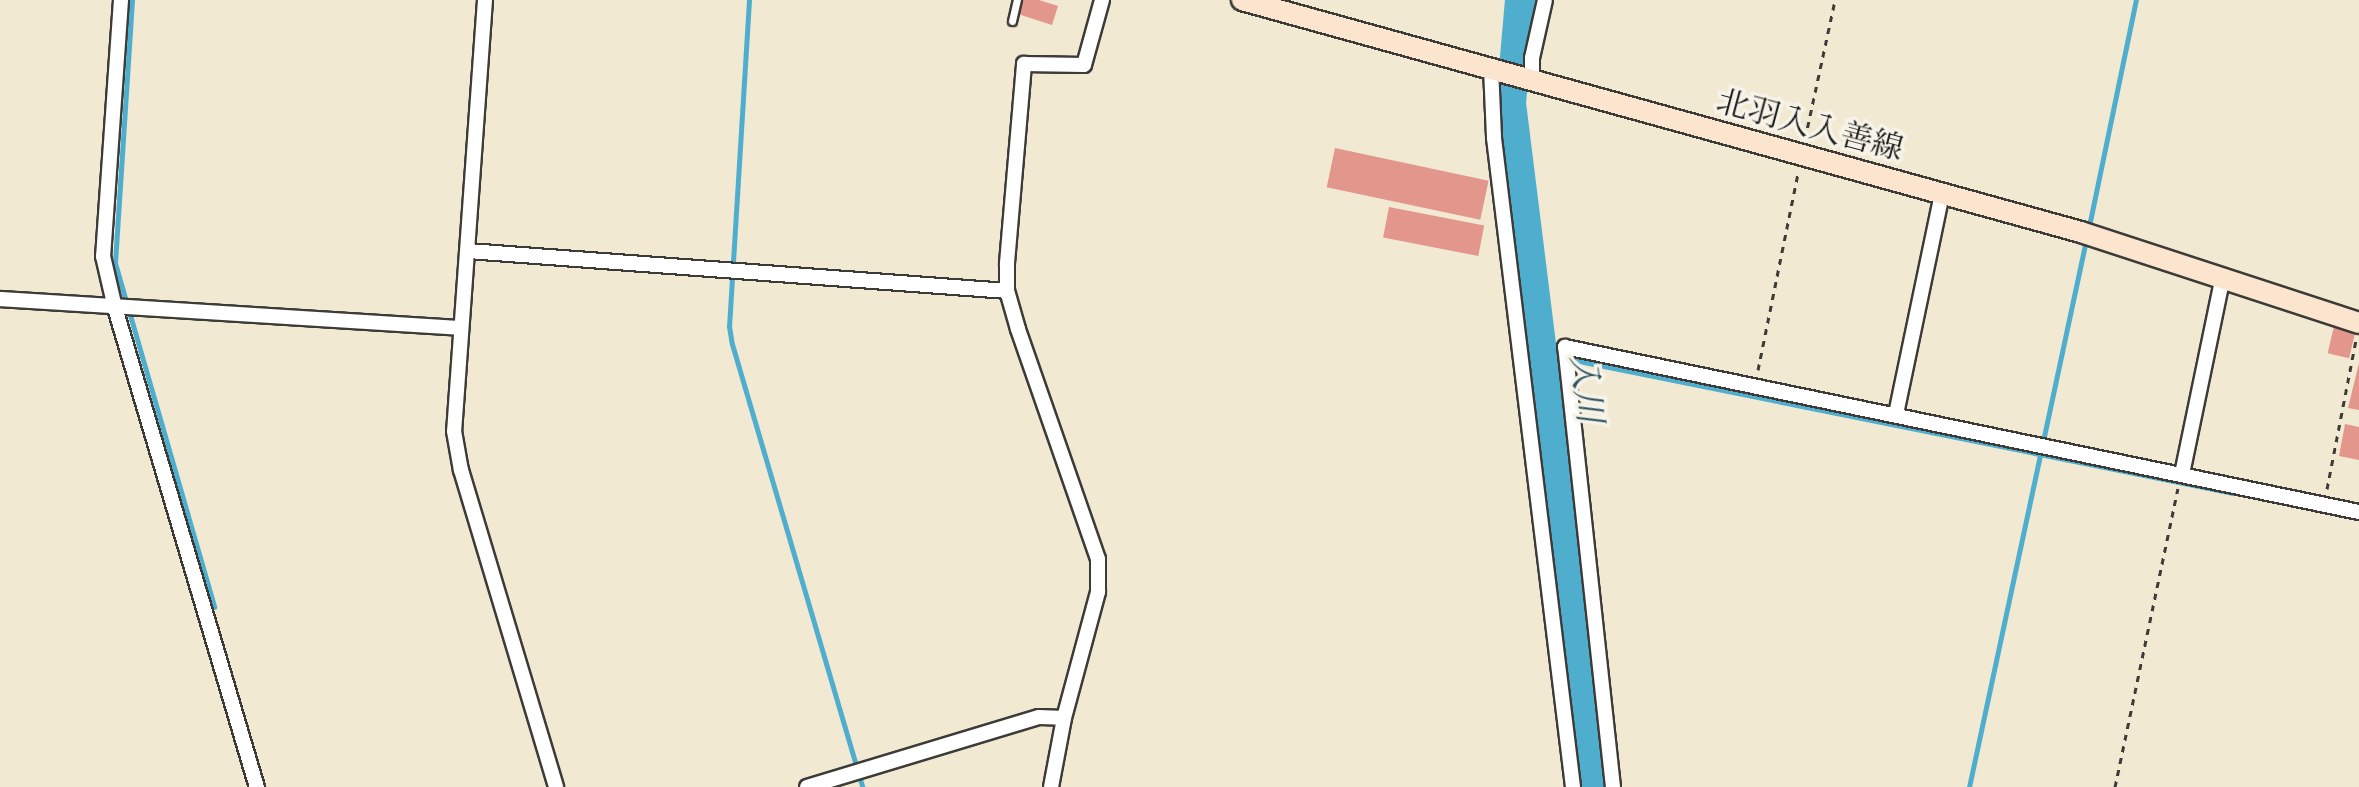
<!DOCTYPE html>
<meta charset="utf-8">
<style>
body{margin:0}
#map{position:relative;width:2359px;height:787px;overflow:hidden;background:#f2e9d3;font-family:"Libre Bodoni","Noto Serif JP",serif}
div>[style]{position:absolute}
[style*='--x']{left:calc(var(--x)*1px);top:calc(var(--y)*1px);width:calc(var(--w)*1px);rotate:calc(var(--a)*1deg)}
.stream>*{height:5px;margin:-2.5px;padding:0 2.5px;transform-origin:2.5px;border-radius:2.5px;background:#4faece}
.river>*{height:30px;margin:-15px;padding:0 15px;transform-origin:15px;border-radius:15px;background:#4faece}
.building>*{inset:0;background:#e2968c;transform-origin:0 0}
.path>*{height:3px;margin-top:-1.5px;transform-origin:0;background:repeating-linear-gradient(90deg,#3c3b37 0 6px,transparent 0 12px)}
.roads{filter:drop-shadow(2px 0 #3c3b37) drop-shadow(-2px 0 #3c3b37) drop-shadow(0 2px #3c3b37) drop-shadow(0 -2px #3c3b37)}
.service>*{height:7px;margin:-3.5px;padding:0 3.5px;transform-origin:3.5px;border-radius:3.5px;background:#fff}
.minor>*{height:14px;margin:-7px;padding:0 7px;transform-origin:7px;border-radius:7px;background:#fff}
.secondary>*{height:20px;margin:-10px;padding:0 10px;transform-origin:10px;border-radius:10px;background:#fce5cf}
span{translate:-50% -50%;white-space:nowrap;text-align:center;line-height:1.15;-webkit-text-stroke:7px #f7f3e8;paint-order:stroke}
.street-label{font-size:32px;color:#1c1c1c}
.water-label{font-size:34px;color:#305663;font-style:italic}
</style>
<div id="map">
<div class="stream">
<i style="--x:132;--y:0;--w:264;--a:93.7"></i>
<i style="--x:115;--y:263;--w:358;--a:73.9"></i>
<i style="--x:749;--y:0;--w:327;--a:93.5"></i>
<i style="--x:729;--y:326;--w:18;--a:81"></i>
<i style="--x:732;--y:344;--w:462;--a:73.6"></i>
<i style="--x:2088;--y:231;--w:236;--a:-78.3"></i>
<i style="--x:1544;--y:354;--w:703;--a:11.41"></i>
<i style="--x:1969;--y:787;--w:559;--a:-77.93"></i>
</div>
<div class="river">
<i style="--x:1520;--y:0;--w:103;--a:95"></i>
<i style="--x:1511;--y:103;--w:689;--a:82.92"></i>
</div>
<div class="building">
<i style="clip-path:polygon(1022px 0,1039px 0,1058px 6px,1052px 25px,1018px 14px)"></i>
<i style="left:1335px;top:148px;width:157px;height:40px;rotate:12deg"></i>
<i style="left:1389px;top:207px;width:97px;height:31px;rotate:11deg"></i>
<i style="left:2334px;top:326px;width:22px;height:28px;rotate:13deg"></i>
<i style="clip-path:polygon(2359px 363px,2359px 410px,2348px 408px)"></i>
<i style="clip-path:polygon(2345px 424px,2359px 427px,2359px 460px,2339px 456px)"></i>
</div>
<div class="path">
<i style="--x:1805;--y:139;--w:142;--a:-77.8"></i>
<i style="--x:1758;--y:370;--w:201;--a:-78.5"></i>
<i style="--x:2327;--y:489;--w:152;--a:-79"></i>
<i style="--x:2115;--y:787;--w:305;--a:-78.1"></i>
</div>
<div class="roads">
<div class="service">
<i style="--x:1012;--y:21;--w:22;--a:-77"></i>
</div>
<div class="minor">
<i style="--x:121;--y:0;--w:257;--a:94"></i>
<i style="--x:103;--y:256;--w:53;--a:77"></i>
<i style="--x:115;--y:308;--w:500;--a:73.5"></i>
<i style="--x:485;--y:0;--w:432;--a:94.1"></i>
<i style="--x:454;--y:431;--w:40;--a:80"></i>
<i style="--x:461;--y:470;--w:331;--a:73.3"></i>
<i style="--x:1491;--y:68;--w:70;--a:87.5"></i>
<i style="--x:1494;--y:138;--w:654;--a:83.06"></i>
<i style="--x:1532;--y:80;--w:22;--a:-90"></i>
<i style="--x:1532;--y:58;--w:59;--a:-77.4"></i>
<i style="--x:468;--y:251;--w:540;--a:4.24"></i>
<i style="--x:0;--y:299;--w:461;--a:3.6"></i>
<i style="--x:1896;--y:414;--w:226;--a:-78.2"></i>
<i style="--x:2182;--y:474;--w:202;--a:-78.3"></i>
<i style="--x:807;--y:787;--w:242;--a:-16.8"></i>
<i style="--x:1039;--y:717;--w:25;--a:2"></i>
<i style="--x:1051;--y:787;--w:70;--a:-79.3"></i>
<i style="--x:1064;--y:718;--w:131;--a:-74.9"></i>
<i style="--x:1098;--y:592;--w:33;--a:-90"></i>
<i style="--x:1098;--y:559;--w:244;--a:-109.2"></i>
<i style="--x:1018;--y:329;--w:40;--a:-106"></i>
<i style="--x:1007;--y:291;--w:28;--a:-90"></i>
<i style="--x:1007;--y:263;--w:200;--a:-85.1"></i>
<i style="--x:1024;--y:64;--w:60;--a:1"></i>
<i style="--x:1084;--y:65;--w:67;--a:-74.5"></i>
<i style="--x:1613;--y:787;--w:443;--a:-96.2"></i>
<i style="--x:1565;--y:347;--w:811;--a:11.74"></i>
</div>
<div class="secondary">
<i style="--x:1242;--y:0;--w:870;--a:15.46"></i>
<i style="--x:2081;--y:232;--w:293;--a:18.1"></i>
</div>
</div>
<div class="street-label">
<span style="left:1810px;top:126px;rotate:15deg">北羽入入善線</span>
</div>
<div class="water-label">
<span style="left:1585px;top:389px;rotate:83deg">入川</span>
</div>
</div>
